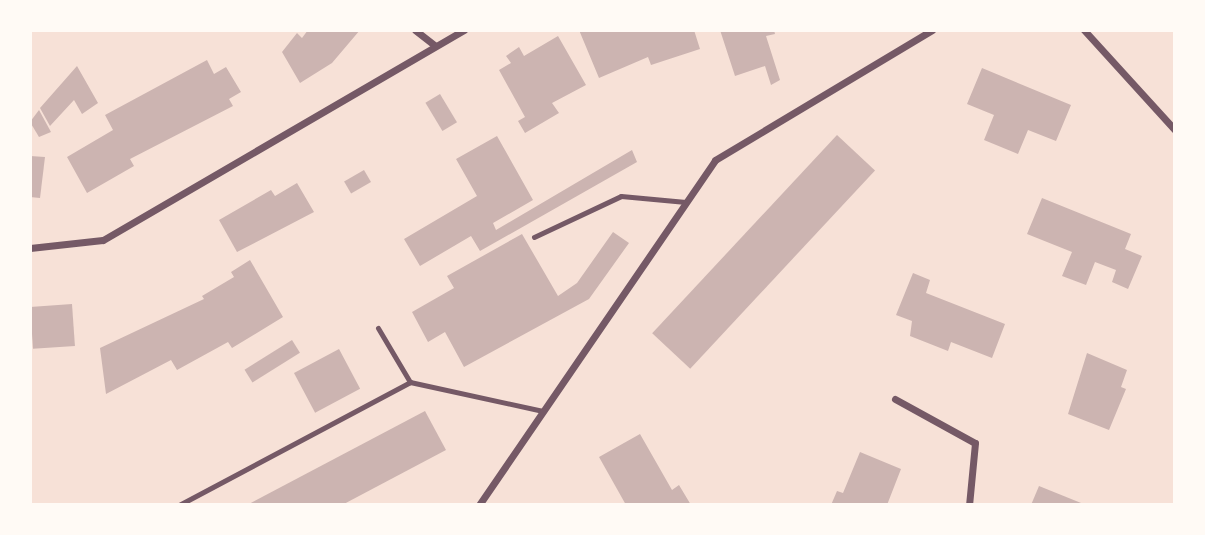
<!DOCTYPE html>
<style>
body{margin:0}
#map{position:relative;width:1205px;height:535px;overflow:hidden;background:#f7e1d7;font-family:Roboto,sans-serif}
div>[style]{position:absolute}
[style*='--x']{left:calc(var(--x)*1px);top:calc(var(--y)*1px);width:calc(var(--w)*1px);rotate:calc(var(--a)*1deg)}
.building>*{inset:0;background:#ccb4b1;transform-origin:0 0}
.service>*{height:5px;margin:-2.5px;padding:0 2.5px;transform-origin:2.5px;border-radius:2.5px;background:#755966}
.minor>*{height:7px;margin:-3.5px;padding:0 3.5px;transform-origin:3.5px;border-radius:3.5px;background:#755966}
span{translate:-50% -50%;white-space:nowrap;text-align:center;line-height:1.15;-webkit-text-stroke:7px #fffaf5;paint-order:stroke}
.frame{position:absolute;inset:0;border:32px solid #fffaf5;pointer-events:none}
</style>
<div id="map">
<div class="building">
<i style="clip-path:polygon(308px 30px,360px 30px,332px 63px,300px 83px,282px 52px,297px 33px,302px 38px)"></i>
<i style="clip-path:polygon(579px 30px,694px 30px,700px 49px,651px 65px,648px 57px,599px 78px)"></i>
<i style="clip-path:polygon(720px 30px,774px 30px,775px 34px,766px 36px,780px 80px,771px 85px,765px 66px,735px 76px)"></i>
<i style="clip-path:polygon(558px 36px,586px 85px,552px 103px,559px 113px,525px 133px,518px 121px,525px 117px,499px 70px,511px 63px,506px 56px,519px 47px,524px 56px)"></i>
<i style="clip-path:polygon(207px 60px,214px 74px,226px 67px,241px 92px,229px 99px,233px 106px,130px 159px,134px 166px,87px 193px,67px 157px,113px 130px,105px 115px)"></i>
<i style="clip-path:polygon(77px 66px,98px 103px,82px 114px,74px 100px,50px 126px,40px 108px)"></i>
<i style="clip-path:polygon(982px 68px,1071px 105px,1056px 141px,1028px 130px,1018px 154px,984px 140px,994px 115px,967px 104px)"></i>
<i style="left:440px;top:94px;width:33px;height:17px;rotate:59deg"></i>
<i style="clip-path:polygon(39px 110px,51px 132px,39px 137px,30px 122px)"></i>
<i style="left:837px;top:135px;width:52px;height:271px;rotate:43deg"></i>
<i style="clip-path:polygon(497px 136px,533px 200px,493px 223px,496px 230px,632px 150px,637px 162px,480px 251px,471px 236px,420px 266px,404px 239px,477px 196px,456px 159px)"></i>
<i style="clip-path:polygon(30px 156px,45px 157px,40px 198px,30px 197px)"></i>
<i style="left:364px;top:170px;width:14px;height:23px;rotate:60deg"></i>
<i style="clip-path:polygon(297px 183px,314px 212px,237px 252px,219px 220px,271px 190px,275px 196px)"></i>
<i style="clip-path:polygon(1042px 198px,1131px 234px,1125px 249px,1142px 256px,1128px 289px,1112px 282px,1116px 270px,1095px 262px,1086px 285px,1062px 276px,1072px 252px,1027px 234px)"></i>
<i style="clip-path:polygon(613px 232px,629px 243px,589px 299px,464px 367px,445px 332px,428px 342px,412px 312px,454px 288px,447px 276px,522px 234px,558px 296px,577px 283px)"></i>
<i style="clip-path:polygon(250px 260px,283px 317px,232px 348px,228px 342px,177px 370px,171px 360px,106px 394px,100px 348px,204px 299px,202px 296px,234px 277px,231px 272px)"></i>
<i style="clip-path:polygon(913px 273px,930px 280px,926px 293px,1005px 324px,992px 358px,951px 342px,948px 351px,910px 336px,912px 321px,896px 315px)"></i>
<i style="left:72px;top:304px;width:42px;height:42px;rotate:86deg"></i>
<i style="left:292px;top:340px;width:15px;height:56px;rotate:58deg"></i>
<i style="left:339px;top:349px;width:45px;height:51px;rotate:62deg"></i>
<i style="clip-path:polygon(1087px 353px,1127px 370px,1121px 387px,1126px 389px,1109px 430px,1068px 414px)"></i>
<i style="clip-path:polygon(425px 411px,446px 450px,342px 505px,247px 505px)"></i>
<i style="clip-path:polygon(640px 434px,672px 490px,679px 485px,691px 505px,626px 505px,599px 457px)"></i>
<i style="clip-path:polygon(860px 452px,901px 469px,887px 505px,831px 505px,837px 491px,843px 493px)"></i>
<i style="clip-path:polygon(1039px 486px,1086px 505px,1031px 505px)"></i>
</div>
<div class="service">
<i style="--x:534;--y:237;--w:96;--a:-25.2"></i>
<i style="--x:621;--y:196;--w:65;--a:5.3"></i>
<i style="--x:378;--y:328;--w:63;--a:59.3"></i>
<i style="--x:179;--y:505;--w:262;--a:-28"></i>
<i style="--x:410;--y:382;--w:136;--a:12.3"></i>
</div>
<div class="minor">
<i style="--x:415;--y:30;--w:24;--a:38"></i>
<i style="--x:1084;--y:30;--w:135;--a:47.7"></i>
<i style="--x:30;--y:248;--w:73;--a:-6.3"></i>
<i style="--x:103;--y:240;--w:418;--a:-30.2"></i>
<i style="--x:895;--y:399;--w:91;--a:28.8"></i>
<i style="--x:975;--y:443;--w:62;--a:95.5"></i>
<i style="--x:479;--y:505;--w:418;--a:-55.6"></i>
<i style="--x:715;--y:160;--w:253;--a:-30.9"></i>
</div>
<div class="frame"></div>
</div>
